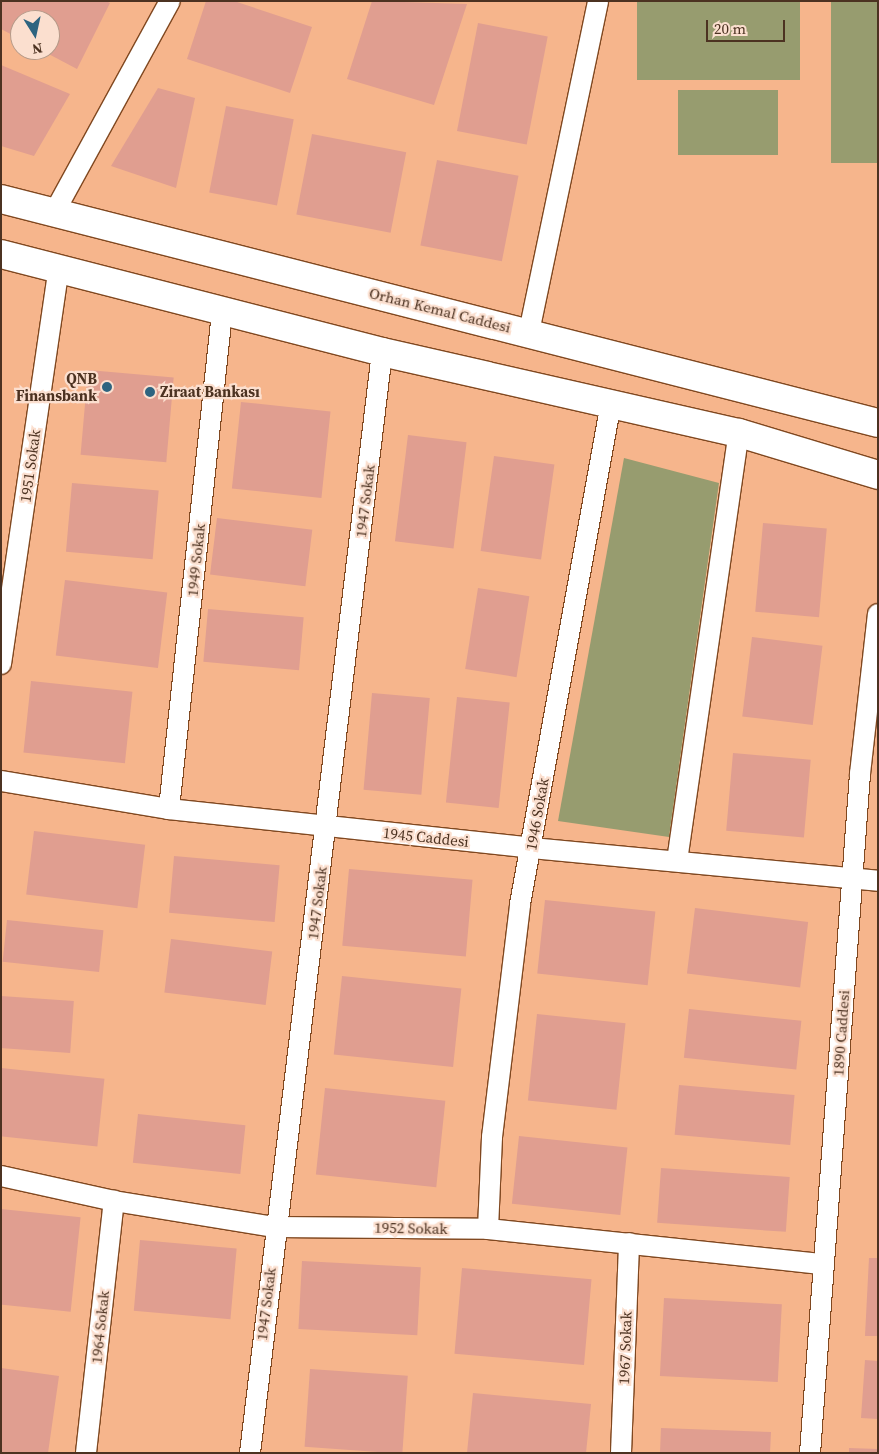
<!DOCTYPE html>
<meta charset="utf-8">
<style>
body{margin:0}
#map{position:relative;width:879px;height:1454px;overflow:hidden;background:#f6b58c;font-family:"Source Serif 4",serif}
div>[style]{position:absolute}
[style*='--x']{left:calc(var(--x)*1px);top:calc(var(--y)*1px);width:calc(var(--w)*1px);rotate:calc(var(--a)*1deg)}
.green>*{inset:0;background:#979c6f;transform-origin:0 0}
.building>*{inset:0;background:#e09e90;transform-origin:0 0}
.roads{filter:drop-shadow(1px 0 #804820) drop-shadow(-1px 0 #804820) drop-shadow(0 1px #804820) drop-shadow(0 -1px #804820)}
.minor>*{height:20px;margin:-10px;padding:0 10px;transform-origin:10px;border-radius:10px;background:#fff}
.secondary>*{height:28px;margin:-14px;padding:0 14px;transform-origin:14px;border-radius:14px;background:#fff}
.dots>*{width:14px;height:14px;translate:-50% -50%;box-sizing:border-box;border:2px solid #fbdfcf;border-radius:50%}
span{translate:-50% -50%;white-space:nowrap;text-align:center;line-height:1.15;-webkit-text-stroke:4.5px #fbdfcf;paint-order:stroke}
.street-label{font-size:15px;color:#4c3221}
.poi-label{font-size:15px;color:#4c3221;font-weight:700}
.right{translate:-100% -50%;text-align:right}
.left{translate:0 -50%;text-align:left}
.frame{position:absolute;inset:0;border:2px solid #4c3221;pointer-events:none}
.north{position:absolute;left:10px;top:10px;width:50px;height:50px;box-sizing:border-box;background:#fbdfcf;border:1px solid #b59a89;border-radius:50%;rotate:170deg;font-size:14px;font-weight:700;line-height:20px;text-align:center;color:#4c3221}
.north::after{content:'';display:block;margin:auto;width:18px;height:22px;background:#2e6480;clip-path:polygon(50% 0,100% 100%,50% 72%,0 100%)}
.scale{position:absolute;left:706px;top:20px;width:79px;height:22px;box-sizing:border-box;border:2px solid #4c3221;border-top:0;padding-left:6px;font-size:15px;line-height:18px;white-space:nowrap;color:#4c3221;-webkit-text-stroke:4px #fbdfcf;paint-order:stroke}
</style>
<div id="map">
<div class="green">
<i style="left:637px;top:1px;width:163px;height:79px"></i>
<i style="left:831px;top:1px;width:47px;height:162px"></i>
<i style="left:678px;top:90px;width:100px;height:65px"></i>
<i style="clip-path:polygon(624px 458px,719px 483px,669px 837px,558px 821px)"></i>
</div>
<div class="building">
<i style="clip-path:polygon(1px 1px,106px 1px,110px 3px,77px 69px,41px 50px,50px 50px,50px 20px,20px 20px,20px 39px,1px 29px)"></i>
<i style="clip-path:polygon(206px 1px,234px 1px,312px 27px,290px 93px,187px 59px)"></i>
<i style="clip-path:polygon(372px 1px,467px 4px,434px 105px,347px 79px)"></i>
<i style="left:478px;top:23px;width:71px;height:110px;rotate:11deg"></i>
<i style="clip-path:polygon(1px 65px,70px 94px,34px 156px,1px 146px)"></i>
<i style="clip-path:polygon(158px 88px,195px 98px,176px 188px,111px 166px)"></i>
<i style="left:226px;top:106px;width:69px;height:88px;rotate:11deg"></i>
<i style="left:312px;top:134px;width:96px;height:82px;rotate:11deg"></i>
<i style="left:437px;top:160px;width:83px;height:87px;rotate:11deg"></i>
<i style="left:88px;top:370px;width:86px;height:85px;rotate:5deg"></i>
<i style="left:241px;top:402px;width:90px;height:87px;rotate:6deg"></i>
<i style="left:408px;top:435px;width:59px;height:107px;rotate:7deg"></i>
<i style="left:494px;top:456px;width:61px;height:96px;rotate:8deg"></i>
<i style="left:72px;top:483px;width:87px;height:69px;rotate:5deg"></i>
<i style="left:217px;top:518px;width:96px;height:57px;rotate:7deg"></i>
<i style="left:763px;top:523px;width:64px;height:89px;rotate:5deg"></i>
<i style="left:65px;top:580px;width:103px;height:76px;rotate:7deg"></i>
<i style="left:478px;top:588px;width:52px;height:82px;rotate:9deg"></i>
<i style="left:208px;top:609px;width:96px;height:53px;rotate:5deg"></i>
<i style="left:752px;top:637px;width:71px;height:80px;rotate:7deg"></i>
<i style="left:31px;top:681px;width:102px;height:72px;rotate:6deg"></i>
<i style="left:372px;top:693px;width:58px;height:97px;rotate:5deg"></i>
<i style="left:457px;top:697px;width:53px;height:106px;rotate:6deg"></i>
<i style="left:733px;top:753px;width:78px;height:78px;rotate:5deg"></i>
<i style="left:34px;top:831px;width:112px;height:64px;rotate:7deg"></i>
<i style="left:174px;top:856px;width:106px;height:57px;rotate:5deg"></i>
<i style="left:349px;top:869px;width:124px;height:77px;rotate:5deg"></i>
<i style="left:545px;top:900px;width:111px;height:74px;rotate:6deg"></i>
<i style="left:695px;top:908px;width:114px;height:66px;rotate:7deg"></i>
<i style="left:7px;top:920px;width:97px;height:42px;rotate:6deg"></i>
<i style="left:171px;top:939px;width:102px;height:54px;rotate:7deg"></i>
<i style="left:342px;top:976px;width:120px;height:79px;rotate:6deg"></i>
<i style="left:1px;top:996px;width:73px;height:52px;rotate:4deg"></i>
<i style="left:689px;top:1009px;width:113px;height:49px;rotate:6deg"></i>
<i style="left:537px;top:1014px;width:89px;height:87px;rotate:6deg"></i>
<i style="left:1px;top:1068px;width:104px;height:68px;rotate:6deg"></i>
<i style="left:679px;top:1085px;width:116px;height:50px;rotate:5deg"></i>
<i style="left:325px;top:1088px;width:121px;height:87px;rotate:6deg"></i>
<i style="left:138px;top:1114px;width:108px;height:49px;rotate:6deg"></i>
<i style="left:519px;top:1136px;width:109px;height:68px;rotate:6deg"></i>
<i style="left:661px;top:1168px;width:129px;height:55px;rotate:4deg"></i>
<i style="left:1px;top:1209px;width:80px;height:95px;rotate:6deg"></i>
<i style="left:140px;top:1240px;width:97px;height:71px;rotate:5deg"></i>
<i style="clip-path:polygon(869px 1258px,878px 1258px,878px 1336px,865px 1336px)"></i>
<i style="left:302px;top:1261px;width:119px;height:68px;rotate:3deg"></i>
<i style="left:462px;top:1268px;width:130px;height:86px;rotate:5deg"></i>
<i style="left:664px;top:1298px;width:118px;height:78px;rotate:3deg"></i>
<i style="clip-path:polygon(865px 1360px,878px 1361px,878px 1419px,861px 1418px)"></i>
<i style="clip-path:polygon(1px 1368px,59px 1376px,48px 1453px,1px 1453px)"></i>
<i style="left:310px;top:1369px;width:98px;height:78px;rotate:4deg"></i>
<i style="clip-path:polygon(473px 1393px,591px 1404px,586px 1453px,467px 1453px)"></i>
<i style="clip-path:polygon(661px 1428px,771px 1432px,770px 1453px,660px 1453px)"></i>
<i style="clip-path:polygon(849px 1448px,878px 1449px,878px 1453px,849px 1453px)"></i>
</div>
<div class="roads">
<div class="minor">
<i style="--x:55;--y:211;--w:239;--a:-61.3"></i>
<i style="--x:529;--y:332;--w:338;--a:-78.2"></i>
<i style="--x:1;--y:664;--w:400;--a:-81.7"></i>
<i style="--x:1;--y:781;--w:170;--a:9.5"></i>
<i style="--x:169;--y:809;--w:364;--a:6.1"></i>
<i style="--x:531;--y:848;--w:349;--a:5.4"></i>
<i style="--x:169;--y:809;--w:500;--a:-83.9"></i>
<i style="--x:677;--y:861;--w:432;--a:-81.8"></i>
<i style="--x:1;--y:1176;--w:116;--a:12.5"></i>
<i style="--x:114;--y:1201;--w:163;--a:9.2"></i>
<i style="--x:275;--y:1227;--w:213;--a:0.5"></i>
<i style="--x:488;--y:1229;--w:337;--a:6"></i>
<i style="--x:488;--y:1229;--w:92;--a:-87.5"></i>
<i style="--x:492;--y:1137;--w:235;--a:-83.1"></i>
<i style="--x:520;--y:904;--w:509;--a:-79.71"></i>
<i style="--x:86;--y:1453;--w:254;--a:-83.7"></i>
<i style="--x:250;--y:1453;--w:1109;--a:-83.16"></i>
<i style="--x:621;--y:1453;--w:210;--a:-87.8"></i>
<i style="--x:810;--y:1453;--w:681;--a:-85.79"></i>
<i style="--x:860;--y:774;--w:161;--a:-83.6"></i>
</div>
<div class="secondary">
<i style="--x:1;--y:199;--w:905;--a:14.33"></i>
<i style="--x:1;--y:254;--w:393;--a:14.4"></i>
<i style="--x:382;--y:352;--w:366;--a:12.8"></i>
<i style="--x:739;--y:433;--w:145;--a:16.8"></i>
</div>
</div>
<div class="dots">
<i style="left:107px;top:387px;background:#2e6480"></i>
<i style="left:150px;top:392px;background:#2e6480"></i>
</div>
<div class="street-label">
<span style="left:440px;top:310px;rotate:14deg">Orhan Kemal Caddesi</span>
<span style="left:30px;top:466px;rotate:-82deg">1951 Sokak</span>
<span style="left:365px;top:501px;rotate:-83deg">1947 Sokak</span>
<span style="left:196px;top:560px;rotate:-84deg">1949 Sokak</span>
<span style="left:537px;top:814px;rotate:-80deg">1946 Sokak</span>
<span style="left:426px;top:837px;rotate:6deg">1945 Caddesi</span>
<span style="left:317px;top:903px;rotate:-83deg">1947 Sokak</span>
<span style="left:841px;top:1033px;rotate:-86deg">1890 Caddesi</span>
<span style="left:411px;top:1228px;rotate:1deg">1952 Sokak</span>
<span style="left:266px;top:1304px;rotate:-83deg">1947 Sokak</span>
<span style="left:100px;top:1327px;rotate:-84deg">1964 Sokak</span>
<span style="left:625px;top:1348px;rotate:-88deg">1967 Sokak</span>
</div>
<div class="poi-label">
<span class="right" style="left:97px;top:387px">QNB<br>Finansbank</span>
<span class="left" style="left:160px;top:392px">Ziraat Bankası</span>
</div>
<div class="frame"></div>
<div class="north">N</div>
<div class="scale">20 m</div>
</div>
